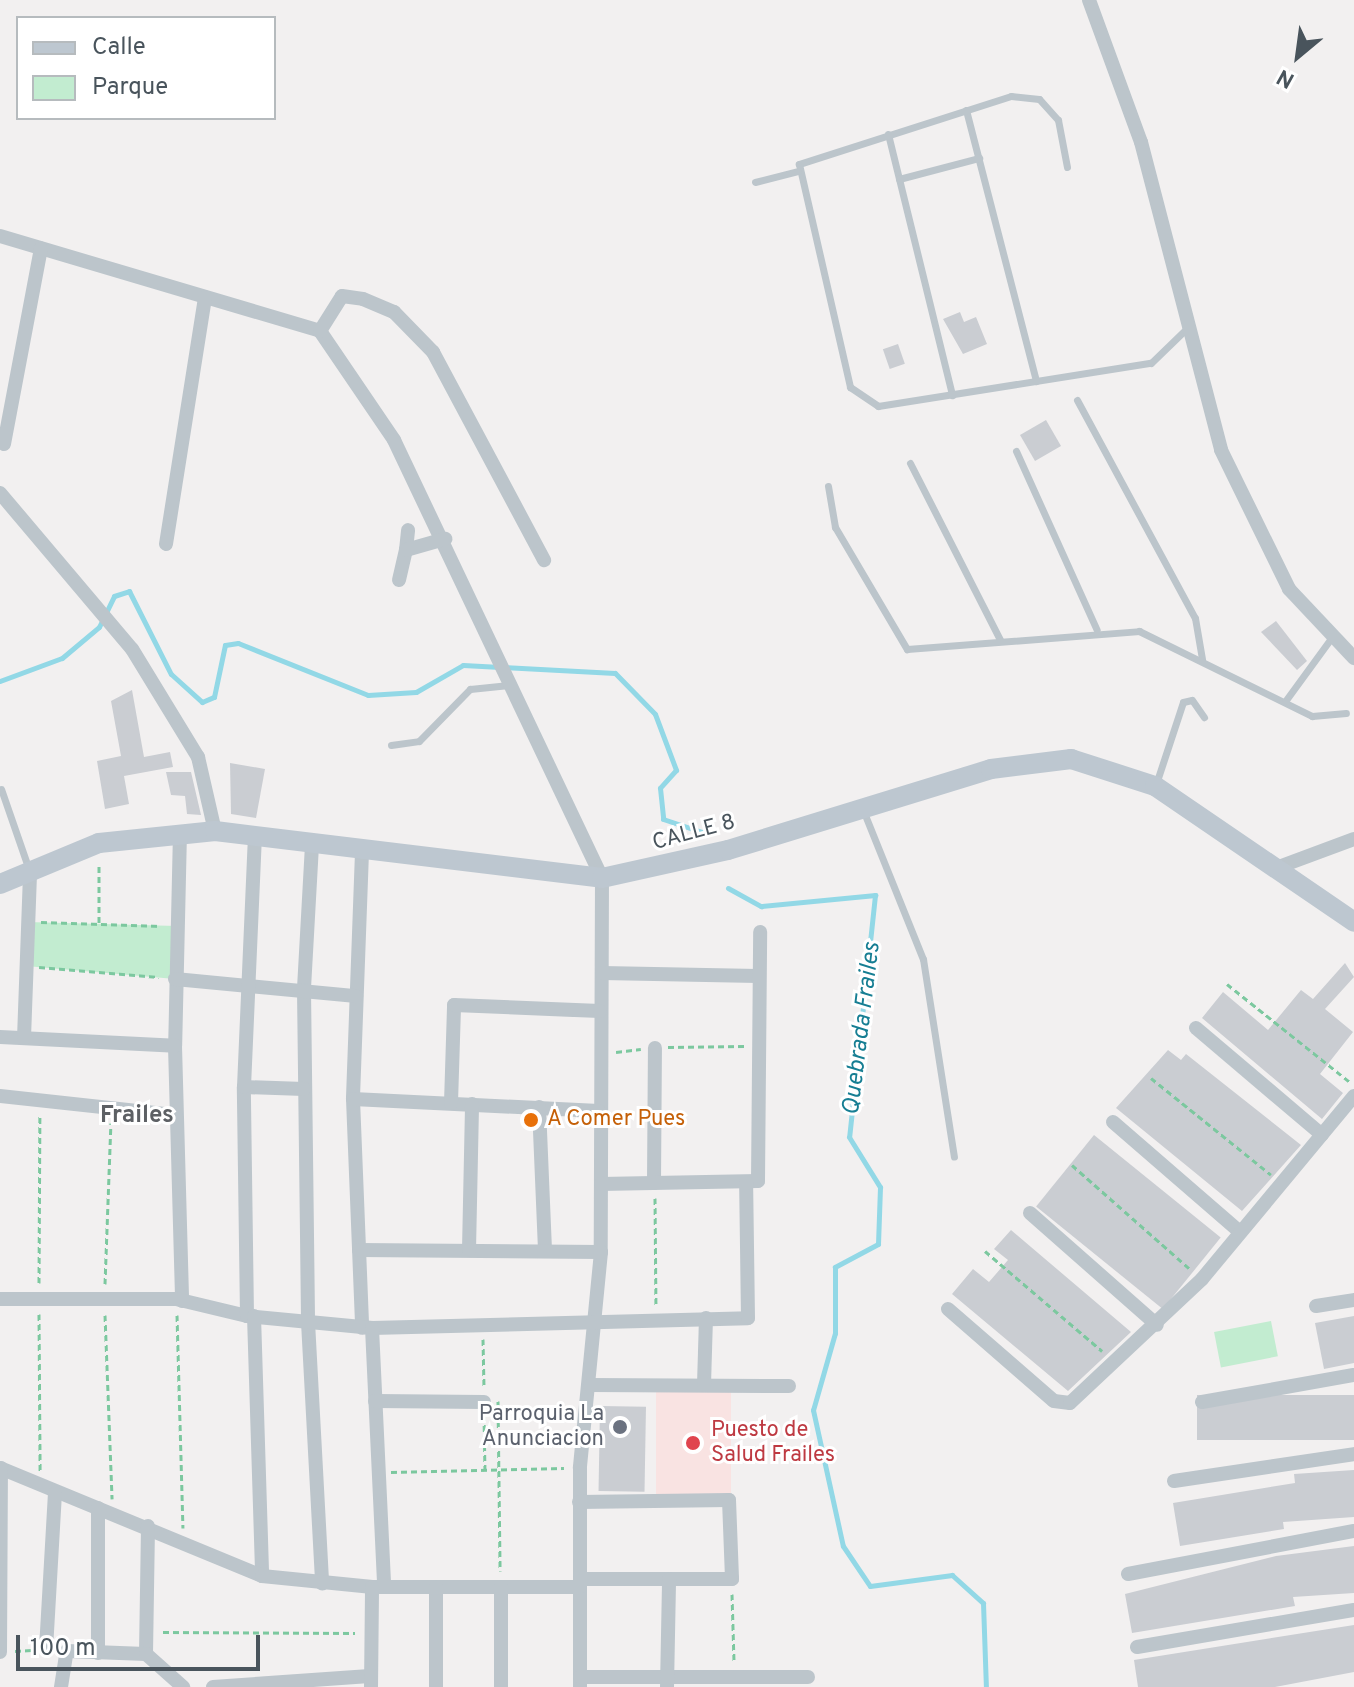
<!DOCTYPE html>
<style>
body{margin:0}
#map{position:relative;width:1354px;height:1687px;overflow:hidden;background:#f2f0f0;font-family:Overpass,sans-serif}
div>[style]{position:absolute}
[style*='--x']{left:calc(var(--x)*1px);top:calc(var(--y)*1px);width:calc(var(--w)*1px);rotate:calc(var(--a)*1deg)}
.medical>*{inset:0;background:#f9e3e2;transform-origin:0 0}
.green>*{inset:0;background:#c2ecd0;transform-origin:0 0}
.stream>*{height:5px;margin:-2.5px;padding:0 2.5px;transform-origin:2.5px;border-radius:2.5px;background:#92d8e6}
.building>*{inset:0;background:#cacdd2;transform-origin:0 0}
.path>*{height:3px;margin-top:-1.5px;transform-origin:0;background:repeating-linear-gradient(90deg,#7cc89f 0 6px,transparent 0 10px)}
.lane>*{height:7px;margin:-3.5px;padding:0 3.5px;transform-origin:3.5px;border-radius:3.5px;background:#bcc5cb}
.street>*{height:14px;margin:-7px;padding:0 7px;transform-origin:7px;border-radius:7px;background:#bcc5cb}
.secondary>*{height:20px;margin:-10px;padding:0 10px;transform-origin:10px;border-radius:10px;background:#bdc7d0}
.dots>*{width:22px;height:22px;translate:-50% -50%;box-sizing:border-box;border:4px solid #fff;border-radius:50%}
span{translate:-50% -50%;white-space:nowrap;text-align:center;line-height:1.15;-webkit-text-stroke:6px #fff;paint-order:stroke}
.street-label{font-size:22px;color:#49545c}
.food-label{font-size:22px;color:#c56008}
.left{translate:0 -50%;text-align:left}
.worship-label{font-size:22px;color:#5b616d}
.right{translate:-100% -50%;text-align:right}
.health-label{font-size:22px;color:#be3a42}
.water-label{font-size:24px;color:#167e93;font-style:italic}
.neighbourhood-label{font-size:24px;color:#5d6064;font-weight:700}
.legend{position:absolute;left:16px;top:16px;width:260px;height:104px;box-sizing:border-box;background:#fff;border:2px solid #b6bbbe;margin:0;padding:10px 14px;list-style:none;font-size:24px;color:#49545c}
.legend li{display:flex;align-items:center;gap:16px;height:40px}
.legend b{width:40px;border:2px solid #b6bbbe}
.north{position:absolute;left:1258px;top:16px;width:80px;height:80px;-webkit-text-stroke:6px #fff;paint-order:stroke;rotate:209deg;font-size:22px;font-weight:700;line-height:32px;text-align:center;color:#49545c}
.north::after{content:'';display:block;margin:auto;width:28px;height:36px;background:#49545c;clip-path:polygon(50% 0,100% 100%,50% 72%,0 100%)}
.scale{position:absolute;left:16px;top:1635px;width:244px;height:36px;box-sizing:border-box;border:4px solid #49545c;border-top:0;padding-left:10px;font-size:24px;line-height:28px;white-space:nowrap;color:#49545c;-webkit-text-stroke:6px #fff;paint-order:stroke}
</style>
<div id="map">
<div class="medical">
<i style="left:656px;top:1385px;width:75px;height:117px"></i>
</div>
<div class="green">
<i style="clip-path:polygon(27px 922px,177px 926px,175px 979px,26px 966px)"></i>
<i style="left:1271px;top:1321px;width:36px;height:58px;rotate:79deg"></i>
</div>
<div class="stream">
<i style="--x:0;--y:681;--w:66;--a:-20.4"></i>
<i style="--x:62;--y:658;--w:48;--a:-40"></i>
<i style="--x:99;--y:627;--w:34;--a:-64"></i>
<i style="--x:114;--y:596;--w:16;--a:-18"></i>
<i style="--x:129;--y:591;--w:93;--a:63.2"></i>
<i style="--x:171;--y:674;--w:42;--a:42.1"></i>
<i style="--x:202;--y:702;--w:13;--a:-23"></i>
<i style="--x:214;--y:697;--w:53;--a:-78.1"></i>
<i style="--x:225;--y:645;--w:13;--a:-9"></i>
<i style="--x:238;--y:643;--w:140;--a:21.8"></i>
<i style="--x:368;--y:695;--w:48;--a:-3.6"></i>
<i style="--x:416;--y:692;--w:54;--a:-29.9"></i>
<i style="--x:463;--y:665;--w:152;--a:3"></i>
<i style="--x:615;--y:673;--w:57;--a:45.7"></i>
<i style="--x:655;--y:714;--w:60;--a:69.4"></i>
<i style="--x:676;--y:770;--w:24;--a:132"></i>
<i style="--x:660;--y:788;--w:31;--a:84"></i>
<i style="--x:663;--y:819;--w:47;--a:18.4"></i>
<i style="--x:728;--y:888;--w:38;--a:29"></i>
<i style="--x:761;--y:906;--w:115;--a:-5.5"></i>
<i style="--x:875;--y:895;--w:243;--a:96.1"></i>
<i style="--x:849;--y:1137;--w:59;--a:58.2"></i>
<i style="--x:880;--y:1187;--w:57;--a:92"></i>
<i style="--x:878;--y:1244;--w:49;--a:151.9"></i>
<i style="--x:835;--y:1267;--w:66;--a:90"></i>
<i style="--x:835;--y:1333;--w:80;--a:105.9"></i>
<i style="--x:813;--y:1410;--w:139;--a:77.6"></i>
<i style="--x:843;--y:1546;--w:48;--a:56"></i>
<i style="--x:870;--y:1586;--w:83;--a:-7.6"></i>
<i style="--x:952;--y:1575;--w:42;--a:42.1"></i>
<i style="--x:983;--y:1603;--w:84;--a:88"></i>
</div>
<div class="building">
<i style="clip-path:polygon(960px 312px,964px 322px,976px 317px,987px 344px,963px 354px,943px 319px)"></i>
<i style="left:898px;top:344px;width:21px;height:16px;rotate:71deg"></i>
<i style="left:1046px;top:420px;width:30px;height:30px;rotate:60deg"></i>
<i style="clip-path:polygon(1276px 621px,1307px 661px,1297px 670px,1261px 632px)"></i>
<i style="clip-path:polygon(132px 690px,144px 757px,170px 752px,173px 767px,124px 776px,129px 804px,105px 809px,97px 761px,121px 756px,111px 701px)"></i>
<i style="clip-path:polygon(230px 763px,265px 769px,256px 818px,231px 814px)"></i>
<i style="clip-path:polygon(166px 772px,191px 772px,201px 815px,187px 814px,185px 796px,171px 795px)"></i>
<i style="clip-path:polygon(1345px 963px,1354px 977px,1325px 1009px,1353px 1032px,1320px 1074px,1343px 1093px,1322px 1119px,1202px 1018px,1223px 992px,1268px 1030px,1301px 990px,1313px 999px)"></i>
<i style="clip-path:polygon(1168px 1050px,1181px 1060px,1186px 1054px,1301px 1145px,1242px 1211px,1116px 1108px)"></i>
<i style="left:1094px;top:1135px;width:163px;height:92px;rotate:39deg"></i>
<i style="clip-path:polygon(1011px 1230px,1131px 1332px,1068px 1391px,952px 1294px,973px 1269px,989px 1282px,1008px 1260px,994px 1249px)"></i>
<i style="clip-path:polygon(1354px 1316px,1354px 1363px,1324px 1369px,1315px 1323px)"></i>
<i style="left:1354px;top:1395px;width:45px;height:157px;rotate:90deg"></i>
<i style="left:600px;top:1406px;width:46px;height:85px;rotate:1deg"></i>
<i style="clip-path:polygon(1354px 1470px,1354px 1517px,1283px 1522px,1284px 1529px,1180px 1546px,1173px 1503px,1295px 1483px,1294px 1474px)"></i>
<i style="clip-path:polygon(1354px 1546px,1354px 1593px,1293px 1597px,1295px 1606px,1132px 1633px,1125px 1594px,1276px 1556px)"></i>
<i style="clip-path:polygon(1354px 1625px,1354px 1672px,1275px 1687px,1138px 1687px,1134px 1660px)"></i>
</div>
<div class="path">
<i style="--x:41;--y:922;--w:120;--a:1.9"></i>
<i style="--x:99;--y:923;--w:60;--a:-90"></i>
<i style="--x:39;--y:967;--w:120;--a:4.8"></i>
<i style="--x:1227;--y:984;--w:159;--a:38.6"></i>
<i style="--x:668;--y:1047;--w:77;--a:-0.7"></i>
<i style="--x:616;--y:1052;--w:25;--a:-7"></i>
<i style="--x:1151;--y:1078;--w:154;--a:38.9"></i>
<i style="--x:1072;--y:1165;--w:157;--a:41.4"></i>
<i style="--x:655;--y:1198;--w:109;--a:89.5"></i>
<i style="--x:985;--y:1251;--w:154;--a:40.5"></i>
<i style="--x:39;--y:1283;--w:169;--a:-89.7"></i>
<i style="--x:105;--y:1284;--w:161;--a:-87.9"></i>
<i style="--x:39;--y:1314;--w:157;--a:89.6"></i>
<i style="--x:105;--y:1315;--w:184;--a:87.8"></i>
<i style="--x:177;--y:1315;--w:213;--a:88.4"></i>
<i style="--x:483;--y:1339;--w:48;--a:88.8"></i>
<i style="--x:498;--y:1401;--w:170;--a:89.3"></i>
<i style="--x:484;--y:1415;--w:56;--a:89"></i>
<i style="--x:391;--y:1472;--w:173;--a:-1.3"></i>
<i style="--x:732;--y:1594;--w:69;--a:88.3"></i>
<i style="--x:163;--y:1632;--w:192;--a:0.3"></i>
<i style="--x:15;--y:1651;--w:17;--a:-3"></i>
</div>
<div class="lane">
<i style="--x:966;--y:110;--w:280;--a:75.5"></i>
<i style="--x:888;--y:134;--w:269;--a:76.2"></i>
<i style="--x:1067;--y:167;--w:48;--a:-100.8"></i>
<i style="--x:1058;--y:120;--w:28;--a:-132"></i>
<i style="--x:1039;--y:99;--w:28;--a:-174"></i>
<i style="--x:1011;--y:96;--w:223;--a:162.2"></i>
<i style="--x:799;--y:164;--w:229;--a:77.1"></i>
<i style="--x:850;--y:387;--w:34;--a:34"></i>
<i style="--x:878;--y:406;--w:276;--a:-9"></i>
<i style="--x:1151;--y:363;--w:50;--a:-44.2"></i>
<i style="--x:899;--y:179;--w:83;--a:-14.7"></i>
<i style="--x:755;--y:182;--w:44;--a:-14.3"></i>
<i style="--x:1077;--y:400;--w:248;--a:61.6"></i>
<i style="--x:1195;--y:618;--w:42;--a:80.3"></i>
<i style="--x:1016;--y:451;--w:196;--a:65.7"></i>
<i style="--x:910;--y:463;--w:199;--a:63"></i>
<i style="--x:828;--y:486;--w:42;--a:80.3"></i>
<i style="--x:835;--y:527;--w:142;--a:59.5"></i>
<i style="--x:907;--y:649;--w:233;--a:-4.4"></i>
<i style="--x:1139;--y:631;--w:193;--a:26.2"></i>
<i style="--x:1312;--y:716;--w:34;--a:-5"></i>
<i style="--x:1286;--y:700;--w:78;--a:-53.9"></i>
<i style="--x:391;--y:745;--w:28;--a:-8"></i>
<i style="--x:419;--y:741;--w:73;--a:-45.6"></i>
<i style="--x:470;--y:689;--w:39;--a:-6"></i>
<i style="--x:1156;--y:784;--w:86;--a:-71.8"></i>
<i style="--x:1183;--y:702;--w:9;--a:-13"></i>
<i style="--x:1192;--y:700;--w:21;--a:55"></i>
<i style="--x:1;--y:789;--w:86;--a:70.9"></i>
<i style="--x:863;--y:810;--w:161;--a:68.1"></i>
<i style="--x:923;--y:959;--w:200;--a:81.1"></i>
</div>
<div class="street">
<i style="--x:1089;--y:0;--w:151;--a:69.9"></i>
<i style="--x:1141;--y:142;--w:318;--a:75.4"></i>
<i style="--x:1221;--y:450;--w:155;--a:63.9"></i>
<i style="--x:1289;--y:589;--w:95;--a:46.7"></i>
<i style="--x:0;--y:236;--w:334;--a:16.5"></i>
<i style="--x:320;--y:331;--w:132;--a:55.8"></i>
<i style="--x:394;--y:440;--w:485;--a:64.6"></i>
<i style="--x:602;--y:878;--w:374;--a:90.2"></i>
<i style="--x:601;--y:1252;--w:217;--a:95.6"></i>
<i style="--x:580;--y:1468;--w:219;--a:90"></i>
<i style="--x:320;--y:331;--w:41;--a:-57.8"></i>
<i style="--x:342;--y:296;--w:21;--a:8"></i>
<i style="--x:363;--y:299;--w:34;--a:23"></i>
<i style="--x:394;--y:312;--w:56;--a:45.7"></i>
<i style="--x:433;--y:352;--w:236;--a:61.9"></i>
<i style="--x:4;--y:444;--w:199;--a:-79.3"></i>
<i style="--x:0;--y:493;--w:204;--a:49.8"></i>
<i style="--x:132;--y:649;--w:127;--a:58.6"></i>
<i style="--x:198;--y:757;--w:76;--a:77.1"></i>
<i style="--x:166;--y:544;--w:250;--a:-81"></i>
<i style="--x:406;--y:550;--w:20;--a:-84"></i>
<i style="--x:399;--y:580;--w:31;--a:-77"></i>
<i style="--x:406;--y:550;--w:41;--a:-15.8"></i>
<i style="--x:180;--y:832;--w:214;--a:91.3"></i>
<i style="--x:175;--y:1046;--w:255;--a:88.4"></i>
<i style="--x:312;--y:845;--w:145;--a:93.2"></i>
<i style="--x:304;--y:990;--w:332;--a:89.3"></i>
<i style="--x:308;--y:1322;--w:262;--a:86.9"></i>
<i style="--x:362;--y:852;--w:247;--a:92.1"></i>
<i style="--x:353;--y:1099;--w:229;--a:87.7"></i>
<i style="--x:1276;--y:868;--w:83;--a:-20.4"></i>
<i style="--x:602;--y:973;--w:156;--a:1.1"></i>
<i style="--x:175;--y:979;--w:182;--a:5.4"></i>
<i style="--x:1196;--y:1028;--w:165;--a:40.3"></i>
<i style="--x:0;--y:1037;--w:175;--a:2.9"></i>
<i style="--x:24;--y:1038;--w:165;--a:-87.9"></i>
<i style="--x:244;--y:1087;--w:60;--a:1.9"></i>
<i style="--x:0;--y:1096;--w:177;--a:6.2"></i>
<i style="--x:353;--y:1099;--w:246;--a:2.8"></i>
<i style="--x:451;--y:1103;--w:98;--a:-88.2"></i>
<i style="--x:454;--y:1005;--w:146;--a:2.4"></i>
<i style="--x:539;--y:1107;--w:144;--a:87.6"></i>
<i style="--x:1113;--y:1122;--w:168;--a:40.9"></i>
<i style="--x:654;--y:1183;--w:135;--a:-89.6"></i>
<i style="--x:601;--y:1184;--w:157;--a:-1.1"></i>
<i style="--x:758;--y:1181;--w:249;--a:-89.5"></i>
<i style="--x:1030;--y:1213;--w:169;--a:41.4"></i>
<i style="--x:359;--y:1250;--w:242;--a:0.5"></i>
<i style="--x:469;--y:1250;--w:146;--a:-88.8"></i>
<i style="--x:0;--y:1299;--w:176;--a:0"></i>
<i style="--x:176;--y:1299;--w:73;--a:13.5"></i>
<i style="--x:247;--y:1316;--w:126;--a:5.5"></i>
<i style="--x:372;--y:1328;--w:376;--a:-1.5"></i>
<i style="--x:748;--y:1318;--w:136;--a:-90.8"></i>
<i style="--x:1316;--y:1306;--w:38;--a:-9"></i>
<i style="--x:948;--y:1309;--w:140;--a:41"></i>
<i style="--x:1054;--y:1401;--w:16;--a:7"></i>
<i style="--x:1070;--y:1403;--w:181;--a:-43.2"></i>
<i style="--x:1202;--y:1279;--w:238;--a:-50.3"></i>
<i style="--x:247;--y:1316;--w:229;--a:-90.8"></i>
<i style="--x:244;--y:1087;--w:251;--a:-87.5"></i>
<i style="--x:254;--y:1316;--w:260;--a:88.2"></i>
<i style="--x:372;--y:1328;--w:259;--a:87.3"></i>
<i style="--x:590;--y:1385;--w:199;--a:0.3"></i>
<i style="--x:704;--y:1385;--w:67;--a:-88.3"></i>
<i style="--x:375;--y:1401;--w:109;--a:0.5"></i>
<i style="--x:1202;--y:1402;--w:154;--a:-10.1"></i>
<i style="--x:0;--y:1468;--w:283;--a:22.4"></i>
<i style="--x:262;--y:1576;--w:111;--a:5.7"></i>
<i style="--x:372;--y:1587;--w:208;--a:0"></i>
<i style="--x:1174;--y:1481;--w:182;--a:-8.5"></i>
<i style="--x:579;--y:1502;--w:150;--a:-0.8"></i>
<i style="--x:729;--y:1500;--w:79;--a:87.8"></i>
<i style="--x:732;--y:1579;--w:152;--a:180"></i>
<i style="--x:1128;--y:1574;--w:230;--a:-10.8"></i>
<i style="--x:436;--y:1587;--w:100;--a:90"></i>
<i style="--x:501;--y:1587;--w:100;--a:90"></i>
<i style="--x:1137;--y:1647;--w:220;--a:-9.7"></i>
<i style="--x:46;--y:1649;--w:156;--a:-86.7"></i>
<i style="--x:0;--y:1652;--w:184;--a:-89.7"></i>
<i style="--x:98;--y:1653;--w:145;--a:-90"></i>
<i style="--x:146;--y:1654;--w:128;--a:-89.1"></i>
<i style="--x:580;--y:1677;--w:228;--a:0"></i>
<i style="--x:61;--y:1687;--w:36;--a:-81"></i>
<i style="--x:67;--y:1651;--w:79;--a:2.2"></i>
<i style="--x:146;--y:1654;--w:50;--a:41.7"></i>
<i style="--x:213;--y:1687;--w:157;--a:-4"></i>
<i style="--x:371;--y:1687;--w:100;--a:-89.4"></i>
<i style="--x:667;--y:1687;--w:108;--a:-88.9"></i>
</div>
<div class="secondary">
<i style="--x:0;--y:884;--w:107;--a:-22.5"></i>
<i style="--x:99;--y:843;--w:117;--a:-5.9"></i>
<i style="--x:215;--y:831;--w:390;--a:6.9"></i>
<i style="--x:602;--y:878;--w:129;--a:-12.5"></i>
<i style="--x:728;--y:850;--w:275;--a:-17.1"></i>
<i style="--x:991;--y:769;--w:81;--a:-7.1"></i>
<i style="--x:1071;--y:759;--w:88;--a:17.8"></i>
<i style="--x:1155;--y:786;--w:241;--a:34.3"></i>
</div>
<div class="dots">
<i style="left:531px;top:1120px;background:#e8710a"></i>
<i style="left:620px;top:1427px;background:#6b7280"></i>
<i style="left:693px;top:1443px;background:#e0444e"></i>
</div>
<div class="street-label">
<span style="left:694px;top:833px;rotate:-15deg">CALLE 8</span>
</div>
<div class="food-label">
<span class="left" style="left:547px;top:1120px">A Comer Pues</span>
</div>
<div class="worship-label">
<span class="right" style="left:604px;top:1427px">Parroquia La<br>Anunciacion</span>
</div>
<div class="health-label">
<span class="left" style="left:711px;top:1443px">Puesto de<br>Salud Frailes</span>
</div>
<div class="water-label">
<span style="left:863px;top:1029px;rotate:-83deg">Quebrada Frailes</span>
</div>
<div class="neighbourhood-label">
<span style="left:137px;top:1117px">Frailes</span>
</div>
<ul class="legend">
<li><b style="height:10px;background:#bdc7d0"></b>Calle</li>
<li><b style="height:22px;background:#c2ecd0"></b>Parque</li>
</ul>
<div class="north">N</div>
<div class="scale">100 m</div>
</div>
